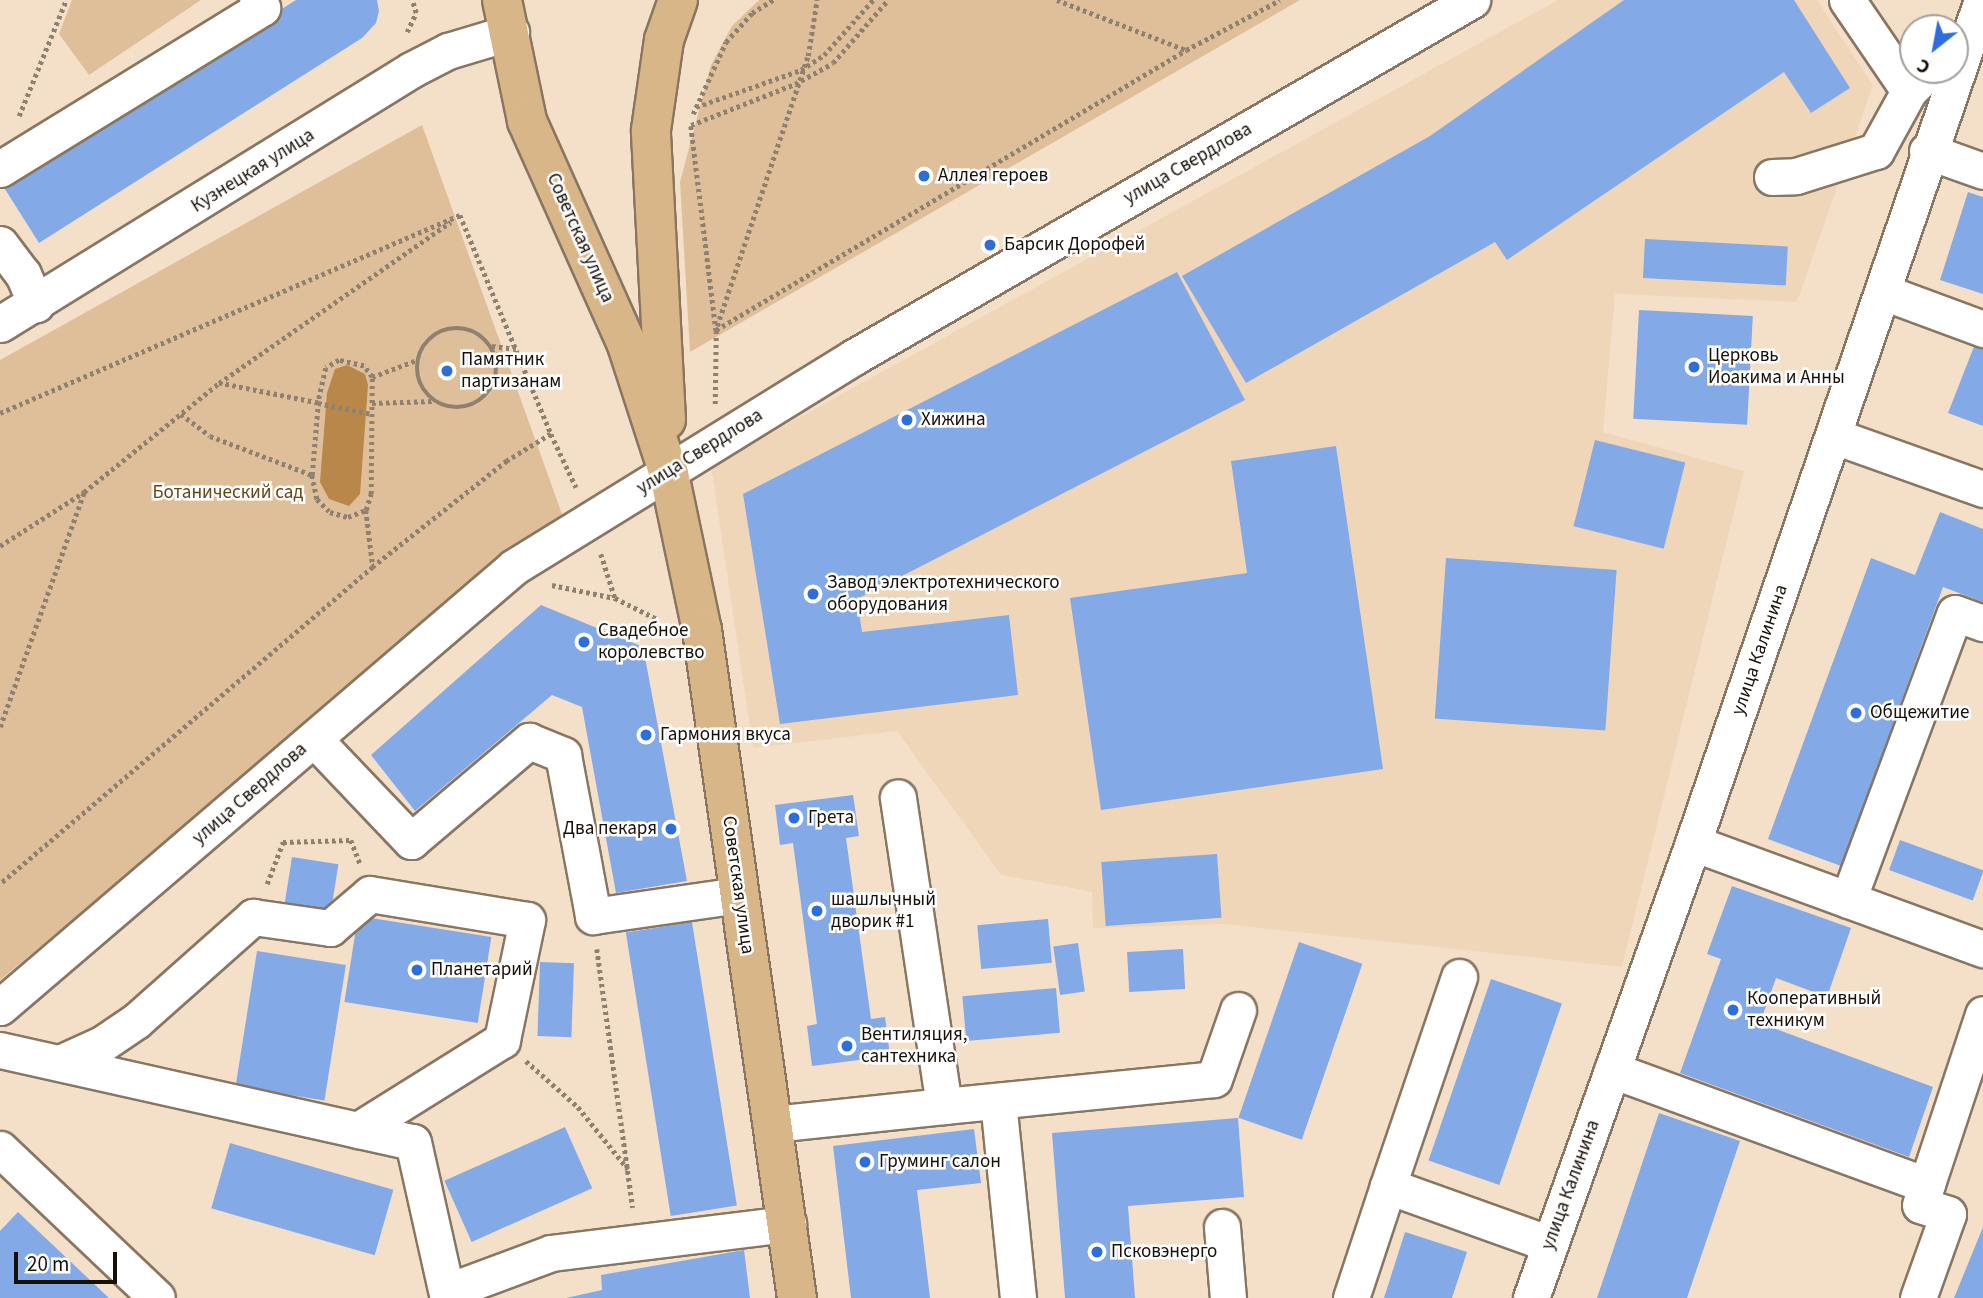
<!DOCTYPE html>
<meta charset="utf-8">
<style>
body{margin:0}
#map{position:relative;width:1983px;height:1298px;overflow:hidden;background:#f4e0c9;font-family:"Source Sans 3",sans-serif}
div>[style]{position:absolute}
[style*='--x']{left:calc(var(--x)*1px);top:calc(var(--y)*1px);width:calc(var(--w)*1px);rotate:calc(var(--a)*1deg)}
.built>*{inset:0;background:#efd6b9}
.green>*{inset:0;background:#dfbf99}
.water>*{inset:0;background:#b88749}
.building>*{inset:0;background:#84a9e7;transform-origin:0 0}
.path>*{height:4.5px;margin-top:-2.25px;transform-origin:0;background:repeating-linear-gradient(90deg,#8f8170 0 3.5px,transparent 0 7px)}
.path>.ring{margin:-2.25px;padding:0;box-sizing:content-box;background:none;border:4.5px solid #8f8170;border-radius:50%}
.roads{filter:drop-shadow(2px 0 #887662) drop-shadow(-2px 0 #887662) drop-shadow(0 2px #887662) drop-shadow(0 -2px #887662)}
.minor>*{height:35px;margin:-17.5px;padding:0 17.5px;transform-origin:17.5px;border-radius:17.5px;background:#fff}
.major>*{height:38px;margin:-19px;padding:0 19px;transform-origin:19px;border-radius:19px;background:#d9b688}
.dots>*{width:19px;height:19px;translate:-50% -50%;box-sizing:border-box;border:4px solid #fff;border-radius:50%}
span{translate:-50% -50%;white-space:nowrap;text-align:center;line-height:1.15;-webkit-text-stroke:5px #fff;paint-order:stroke}
.street-label{font-size:19px;color:#171008}
.poi-label{font-size:19px;color:#171008}
.left{translate:0 -50%;text-align:left}
.right{translate:-100% -50%;text-align:right}
.park-label{font-size:19px;color:#684516}
.north{position:absolute;left:1899px;top:14px;width:70px;height:70px;box-sizing:border-box;background:#fff;border:2px solid #a29f9c;border-radius:50%;rotate:211deg;font-size:19px;font-weight:700;line-height:28px;text-align:center;color:#171008}
.north::after{content:'';display:block;margin:auto;width:24px;height:32px;background:#2e6edb;clip-path:polygon(50% 0,100% 100%,50% 72%,0 100%)}
.scale{position:absolute;left:14px;top:1252px;width:103px;height:32px;box-sizing:border-box;border:4px solid #171008;border-top:0;padding-left:9px;font-size:21px;line-height:24px;white-space:nowrap;color:#171008;-webkit-text-stroke:5px #fff;paint-order:stroke}
</style>
<div id="map">
<div class="built">
<i style="clip-path:polygon(1558px 0,1817px 0,1873px 85px,1797px 302px,1615px 294px,1603px 432px,1744px 471px,1622px 967px,1223px 924px,1093px 928px,1092px 892px,1001px 875px,897px 731px,753px 748px,711px 466px)"></i>
</div>
<div class="green">
<i style="clip-path:polygon(72px 0,201px 0,89px 75px,59px 34px)"></i>
<i style="clip-path:polygon(759px 0,1300px 0,690px 352px,680px 182px,711px 65px,732px 26px)"></i>
<i style="clip-path:polygon(422px 125px,562px 514px,0 980px,0 360px)"></i>
</div>
<div class="water">
<i style="clip-path:polygon(347px 365px,365px 374px,368px 385px,360px 494px,349px 506px,329px 499px,320px 482px,327px 393px,335px 369px)"></i>
</div>
<div class="building">
<i style="clip-path:polygon(296px 0,377px 0,379px 11px,376px 23px,362px 38px,39px 243px,3px 186px)"></i>
<i style="clip-path:polygon(1624px 0,1794px 0,1850px 88px,1811px 113px,1784px 72px,1507px 260px,1495px 242px,1246px 383px,1182px 276px,1430px 136px)"></i>
<i style="clip-path:polygon(1968px 192px,1983px 197px,1983px 294px,1940px 280px)"></i>
<i style="left:1645px;top:239px;width:143px;height:39px;rotate:3deg"></i>
<i style="clip-path:polygon(1177px 272px,1245px 400px,857px 599px,862px 632px,1009px 615px,1018px 695px,780px 724px,743px 494px)"></i>
<i style="left:1639px;top:310px;width:114px;height:109px;rotate:3deg"></i>
<i style="clip-path:polygon(1975px 344px,1983px 348px,1983px 426px,1948px 413px)"></i>
<i style="left:1595px;top:440px;width:93px;height:89px;rotate:14deg"></i>
<i style="clip-path:polygon(1336px 446px,1383px 769px,1101px 810px,1070px 598px,1247px 573px,1231px 461px)"></i>
<i style="clip-path:polygon(1940px 512px,1983px 529px,1983px 602px,1943px 587px,1841px 866px,1768px 839px,1871px 558px,1915px 575px)"></i>
<i style="left:1446px;top:558px;width:171px;height:161px;rotate:4deg"></i>
<i style="clip-path:polygon(541px 605px,643px 647px,687px 881px,616px 893px,582px 707px,552px 695px,415px 811px,371px 755px)"></i>
<i style="clip-path:polygon(853px 795px,859px 836px,846px 838px,871px 1019px,885px 1017px,890px 1056px,812px 1066px,807px 1026px,817px 1024px,793px 843px,780px 845px,775px 805px)"></i>
<i style="left:1900px;top:840px;width:89px;height:32px;rotate:20deg"></i>
<i style="left:1217px;top:854px;width:64px;height:116px;rotate:86deg"></i>
<i style="left:292px;top:857px;width:47px;height:48px;rotate:9deg"></i>
<i style="clip-path:polygon(1732px 886px,1851px 928px,1827px 997px,1776px 978px,1760px 1023px,1933px 1087px,1909px 1157px,1680px 1073px,1721px 959px,1707px 954px)"></i>
<i style="left:358px;top:916px;width:135px;height:87px;rotate:9deg"></i>
<i style="left:1048px;top:919px;width:44px;height:71px;rotate:85deg"></i>
<i style="left:692px;top:922px;width:287px;height:67px;rotate:81deg"></i>
<i style="left:1299px;top:942px;width:67px;height:186px;rotate:19deg"></i>
<i style="left:1078px;top:943px;width:49px;height:25px;rotate:82deg"></i>
<i style="left:1183px;top:949px;width:40px;height:56px;rotate:87deg"></i>
<i style="left:257px;top:951px;width:90px;height:137px;rotate:9deg"></i>
<i style="left:540px;top:962px;width:34px;height:74px;rotate:2deg"></i>
<i style="left:1491px;top:979px;width:75px;height:192px;rotate:19deg"></i>
<i style="left:1056px;top:988px;width:45px;height:94px;rotate:85deg"></i>
<i style="clip-path:polygon(1659px 1113px,1740px 1141px,1687px 1298px,1597px 1298px)"></i>
<i style="clip-path:polygon(1238px 1118px,1244px 1197px,1128px 1206px,1135px 1298px,1065px 1298px,1052px 1133px)"></i>
<i style="left:565px;top:1127px;width:67px;height:132px;rotate:66deg"></i>
<i style="clip-path:polygon(974px 1129px,981px 1183px,917px 1190px,930px 1298px,851px 1298px,833px 1146px)"></i>
<i style="left:230px;top:1143px;width:170px;height:68px;rotate:16deg"></i>
<i style="clip-path:polygon(18px 1212px,109px 1298px,0 1298px,0 1231px)"></i>
<i style="clip-path:polygon(1983px 1227px,1983px 1298px,1954px 1298px)"></i>
<i style="clip-path:polygon(1405px 1232px,1467px 1252px,1452px 1298px,1384px 1298px)"></i>
<i style="clip-path:polygon(744px 1250px,750px 1298px,566px 1298px,602px 1290px,601px 1275px)"></i>
</div>
<div class="path">
<i style="--x:1057;--y:0;--w:138;--a:21.2"></i>
<i style="--x:407;--y:32;--w:21;--a:-65"></i>
<i style="--x:416;--y:13;--w:14;--a:-107"></i>
<i style="--x:696;--y:107;--w:111;--a:-19.4"></i>
<i style="--x:801;--y:70;--w:27;--a:-33"></i>
<i style="--x:824;--y:55;--w:74;--a:-48.3"></i>
<i style="--x:693;--y:114;--w:79;--a:-65.4"></i>
<i style="--x:726;--y:42;--w:39;--a:-48"></i>
<i style="--x:752;--y:13;--w:25;--a:-32"></i>
<i style="--x:19;--y:116;--w:125;--a:-67.9"></i>
<i style="--x:691;--y:125;--w:112;--a:-21.5"></i>
<i style="--x:795;--y:84;--w:43;--a:-28.9"></i>
<i style="--x:833;--y:63;--w:84;--a:-48.9"></i>
<i style="--x:691;--y:126;--w:206;--a:83"></i>
<i style="--x:717;--y:326;--w:285;--a:-71.4"></i>
<i style="--x:808;--y:56;--w:57;--a:-80.9"></i>
<i class="ring" style="left:417px;top:328px;width:75.5px;height:75.5px"></i>
<i style="--x:492;--y:346;--w:24;--a:7"></i>
<i style="--x:372;--y:377;--w:48;--a:-20.7"></i>
<i style="--x:372;--y:403;--w:61;--a:-1.9"></i>
<i style="--x:715;--y:404;--w:74;--a:-89.2"></i>
<i style="--x:716;--y:330;--w:547;--a:-30.78"></i>
<i style="--x:1186;--y:50;--w:106;--a:-28"></i>
<i style="--x:0;--y:413;--w:501;--a:-23.29"></i>
<i style="--x:460;--y:215;--w:237;--a:67.4"></i>
<i style="--x:551;--y:434;--w:52;--a:148.5"></i>
<i style="--x:507;--y:461;--w:171;--a:141.7"></i>
<i style="--x:373;--y:567;--w:490;--a:139.6"></i>
<i style="--x:181;--y:414;--w:36;--a:37"></i>
<i style="--x:210;--y:436;--w:109;--a:20.9"></i>
<i style="--x:312;--y:475;--w:25;--a:78"></i>
<i style="--x:317;--y:499;--w:18;--a:45"></i>
<i style="--x:330;--y:512;--w:19;--a:16"></i>
<i style="--x:348;--y:517;--w:19;--a:-21"></i>
<i style="--x:366;--y:510;--w:17;--a:-73"></i>
<i style="--x:371;--y:494;--w:117;--a:-89.5"></i>
<i style="--x:372;--y:377;--w:14;--a:-126"></i>
<i style="--x:364;--y:366;--w:26;--a:-167"></i>
<i style="--x:339;--y:360;--w:15;--a:148"></i>
<i style="--x:326;--y:368;--w:36;--a:103"></i>
<i style="--x:318;--y:403;--w:101;--a:-168.6"></i>
<i style="--x:551;--y:434;--w:59;--a:64.7"></i>
<i style="--x:312;--y:475;--w:72;--a:-85.2"></i>
<i style="--x:318;--y:403;--w:55;--a:11.5"></i>
<i style="--x:366;--y:510;--w:57;--a:83"></i>
<i style="--x:0;--y:546;--w:100;--a:-32.7"></i>
<i style="--x:84;--y:492;--w:174;--a:-38.9"></i>
<i style="--x:219;--y:383;--w:282;--a:-34.8"></i>
<i style="--x:601;--y:554;--w:46;--a:72.3"></i>
<i style="--x:552;--y:585;--w:64;--a:11.7"></i>
<i style="--x:615;--y:598;--w:47;--a:26.6"></i>
<i style="--x:0;--y:727;--w:249;--a:-70.3"></i>
<i style="--x:267;--y:884;--w:45;--a:-69.1"></i>
<i style="--x:283;--y:842;--w:68;--a:-1.7"></i>
<i style="--x:351;--y:840;--w:26;--a:69"></i>
<i style="--x:597;--y:949;--w:261;--a:82.1"></i>
<i style="--x:526;--y:1061;--w:69;--a:41.5"></i>
<i style="--x:578;--y:1107;--w:80;--a:51.1"></i>
</div>
<div class="roads">
<div class="minor">
<i style="--x:1847;--y:0;--w:110;--a:55.7"></i>
<i style="--x:1909;--y:91;--w:30;--a:-45"></i>
<i style="--x:1927;--y:151;--w:59;--a:19.7"></i>
<i style="--x:0;--y:169;--w:308;--a:-31.6"></i>
<i style="--x:262;--y:8;--w:9;--a:-122"></i>
<i style="--x:1772;--y:177;--w:24;--a:-2"></i>
<i style="--x:1796;--y:176;--w:84;--a:-17.4"></i>
<i style="--x:1876;--y:151;--w:68;--a:-61.2"></i>
<i style="--x:0;--y:244;--w:38;--a:53"></i>
<i style="--x:23;--y:274;--w:33;--a:67"></i>
<i style="--x:1883;--y:292;--w:107;--a:20.3"></i>
<i style="--x:0;--y:324;--w:483;--a:-31.7"></i>
<i style="--x:411;--y:70;--w:42;--a:-27.2"></i>
<i style="--x:448;--y:51;--w:66;--a:-16.8"></i>
<i style="--x:1834;--y:436;--w:158;--a:19.6"></i>
<i style="--x:314;--y:739;--w:141;--a:46.4"></i>
<i style="--x:411;--y:841;--w:155;--a:-40.3"></i>
<i style="--x:529;--y:741;--w:37;--a:22"></i>
<i style="--x:563;--y:755;--w:164;--a:79.4"></i>
<i style="--x:593;--y:916;--w:148;--a:-8.2"></i>
<i style="--x:1693;--y:843;--w:309;--a:20.1"></i>
<i style="--x:1848;--y:900;--w:306;--a:-69.6"></i>
<i style="--x:1955;--y:613;--w:30;--a:20"></i>
<i style="--x:1459;--y:977;--w:221;--a:108.8"></i>
<i style="--x:1388;--y:1186;--w:172;--a:19.7"></i>
<i style="--x:0;--y:1007;--w:677;--a:-40.56"></i>
<i style="--x:514;--y:567;--w:400;--a:-31.7"></i>
<i style="--x:854;--y:357;--w:714;--a:-30.01"></i>
<i style="--x:0;--y:1050;--w:423;--a:12.6"></i>
<i style="--x:413;--y:1142;--w:160;--a:77.4"></i>
<i style="--x:60;--y:1063;--w:46;--a:-24.3"></i>
<i style="--x:102;--y:1044;--w:41;--a:-34.1"></i>
<i style="--x:136;--y:1021;--w:157;--a:-41.6"></i>
<i style="--x:253;--y:917;--w:78;--a:8.1"></i>
<i style="--x:330;--y:928;--w:52;--a:-40.4"></i>
<i style="--x:370;--y:894;--w:159;--a:9.4"></i>
<i style="--x:527;--y:920;--w:123;--a:101.8"></i>
<i style="--x:502;--y:1040;--w:170;--a:148"></i>
<i style="--x:1612;--y:1070;--w:335;--a:20.1"></i>
<i style="--x:998;--y:1101;--w:198;--a:84.2"></i>
<i style="--x:944;--y:1106;--w:271;--a:-5.7"></i>
<i style="--x:1214;--y:1079;--w:73;--a:-70.8"></i>
<i style="--x:773;--y:1124;--w:172;--a:-6"></i>
<i style="--x:944;--y:1106;--w:312;--a:-98.5"></i>
<i style="--x:0;--y:1149;--w:216;--a:43.5"></i>
<i style="--x:1222;--y:1227;--w:71;--a:85.2"></i>
<i style="--x:449;--y:1291;--w:109;--a:-20.4"></i>
<i style="--x:551;--y:1253;--w:239;--a:-7"></i>
<i style="--x:1351;--y:1298;--w:118;--a:-71.7"></i>
<i style="--x:1531;--y:1298;--w:483;--a:-70.4"></i>
<i style="--x:1693;--y:843;--w:891;--a:-71.08"></i>
<i style="--x:1918;--y:1298;--w:89;--a:-70.3"></i>
<i style="--x:1948;--y:1214;--w:29;--a:-162"></i>
<i style="--x:1920;--y:1205;--w:201;--a:-71.7"></i>
</div>
<div class="major">
<i style="--x:502;--y:0;--w:124;--a:78.3"></i>
<i style="--x:527;--y:121;--w:245;--a:65.9"></i>
<i style="--x:627;--y:345;--w:136;--a:72"></i>
<i style="--x:669;--y:474;--w:159;--a:78.1"></i>
<i style="--x:702;--y:630;--w:675;--a:81.91"></i>
<i style="--x:666;--y:420;--w:290;--a:-93"></i>
<i style="--x:651;--y:130;--w:91;--a:-81.8"></i>
<i style="--x:664;--y:40;--w:42;--a:-70.7"></i>
</div>
</div>
<div class="dots">
<i style="left:924px;top:176px;background:#2e6edb"></i>
<i style="left:990px;top:245px;background:#2e6edb"></i>
<i style="left:1694px;top:367px;background:#2e6edb"></i>
<i style="left:447px;top:371px;background:#2e6edb"></i>
<i style="left:907px;top:420px;background:#2e6edb"></i>
<i style="left:813px;top:594px;background:#2e6edb"></i>
<i style="left:584px;top:642px;background:#2e6edb"></i>
<i style="left:1856px;top:713px;background:#2e6edb"></i>
<i style="left:646px;top:735px;background:#2e6edb"></i>
<i style="left:794px;top:818px;background:#2e6edb"></i>
<i style="left:671px;top:829px;background:#2e6edb"></i>
<i style="left:817px;top:911px;background:#2e6edb"></i>
<i style="left:417px;top:970px;background:#2e6edb"></i>
<i style="left:1733px;top:1010px;background:#2e6edb"></i>
<i style="left:847px;top:1046px;background:#2e6edb"></i>
<i style="left:865px;top:1162px;background:#2e6edb"></i>
<i style="left:1097px;top:1252px;background:#2e6edb"></i>
</div>
<div class="street-label">
<span style="left:1188px;top:164px;rotate:-30deg">улица Свердлова</span>
<span style="left:253px;top:171px;rotate:-32deg">Кузнецкая улица</span>
<span style="left:580px;top:238px;rotate:66deg">Советская улица</span>
<span style="left:700px;top:452px;rotate:-32deg">улица Свердлова</span>
<span style="left:1760px;top:650px;rotate:-71deg">улица Калинина</span>
<span style="left:250px;top:794px;rotate:-41deg">улица Свердлова</span>
<span style="left:738px;top:885px;rotate:82deg">Советская улица</span>
<span style="left:1571px;top:1185px;rotate:-70deg">улица Калинина</span>
</div>
<div class="poi-label">
<span class="left" style="left:938px;top:176px">Аллея героев</span>
<span class="left" style="left:1004px;top:245px">Барсик Дорофей</span>
<span class="left" style="left:1708px;top:367px">Церковь<br>Иоакима и Анны</span>
<span class="left" style="left:461px;top:371px">Памятник<br>партизанам</span>
<span class="left" style="left:921px;top:420px">Хижина</span>
<span class="left" style="left:827px;top:594px">Завод электротехнического<br>оборудования</span>
<span class="left" style="left:598px;top:642px">Свадебное<br>королевство</span>
<span class="left" style="left:1870px;top:713px">Общежитие</span>
<span class="left" style="left:660px;top:735px">Гармония вкуса</span>
<span class="left" style="left:808px;top:818px">Грета</span>
<span class="right" style="left:657px;top:829px">Два пекаря</span>
<span class="left" style="left:831px;top:911px">шашлычный<br>дворик #1</span>
<span class="left" style="left:431px;top:970px">Планетарий</span>
<span class="left" style="left:1747px;top:1010px">Кооперативный<br>техникум</span>
<span class="left" style="left:861px;top:1046px">Вентиляция,<br>сантехника</span>
<span class="left" style="left:879px;top:1162px">Груминг салон</span>
<span class="left" style="left:1111px;top:1252px">Псковэнерго</span>
</div>
<div class="park-label">
<span style="left:228px;top:493px">Ботанический сад</span>
</div>
<div class="north">С</div>
<div class="scale">20 m</div>
</div>
